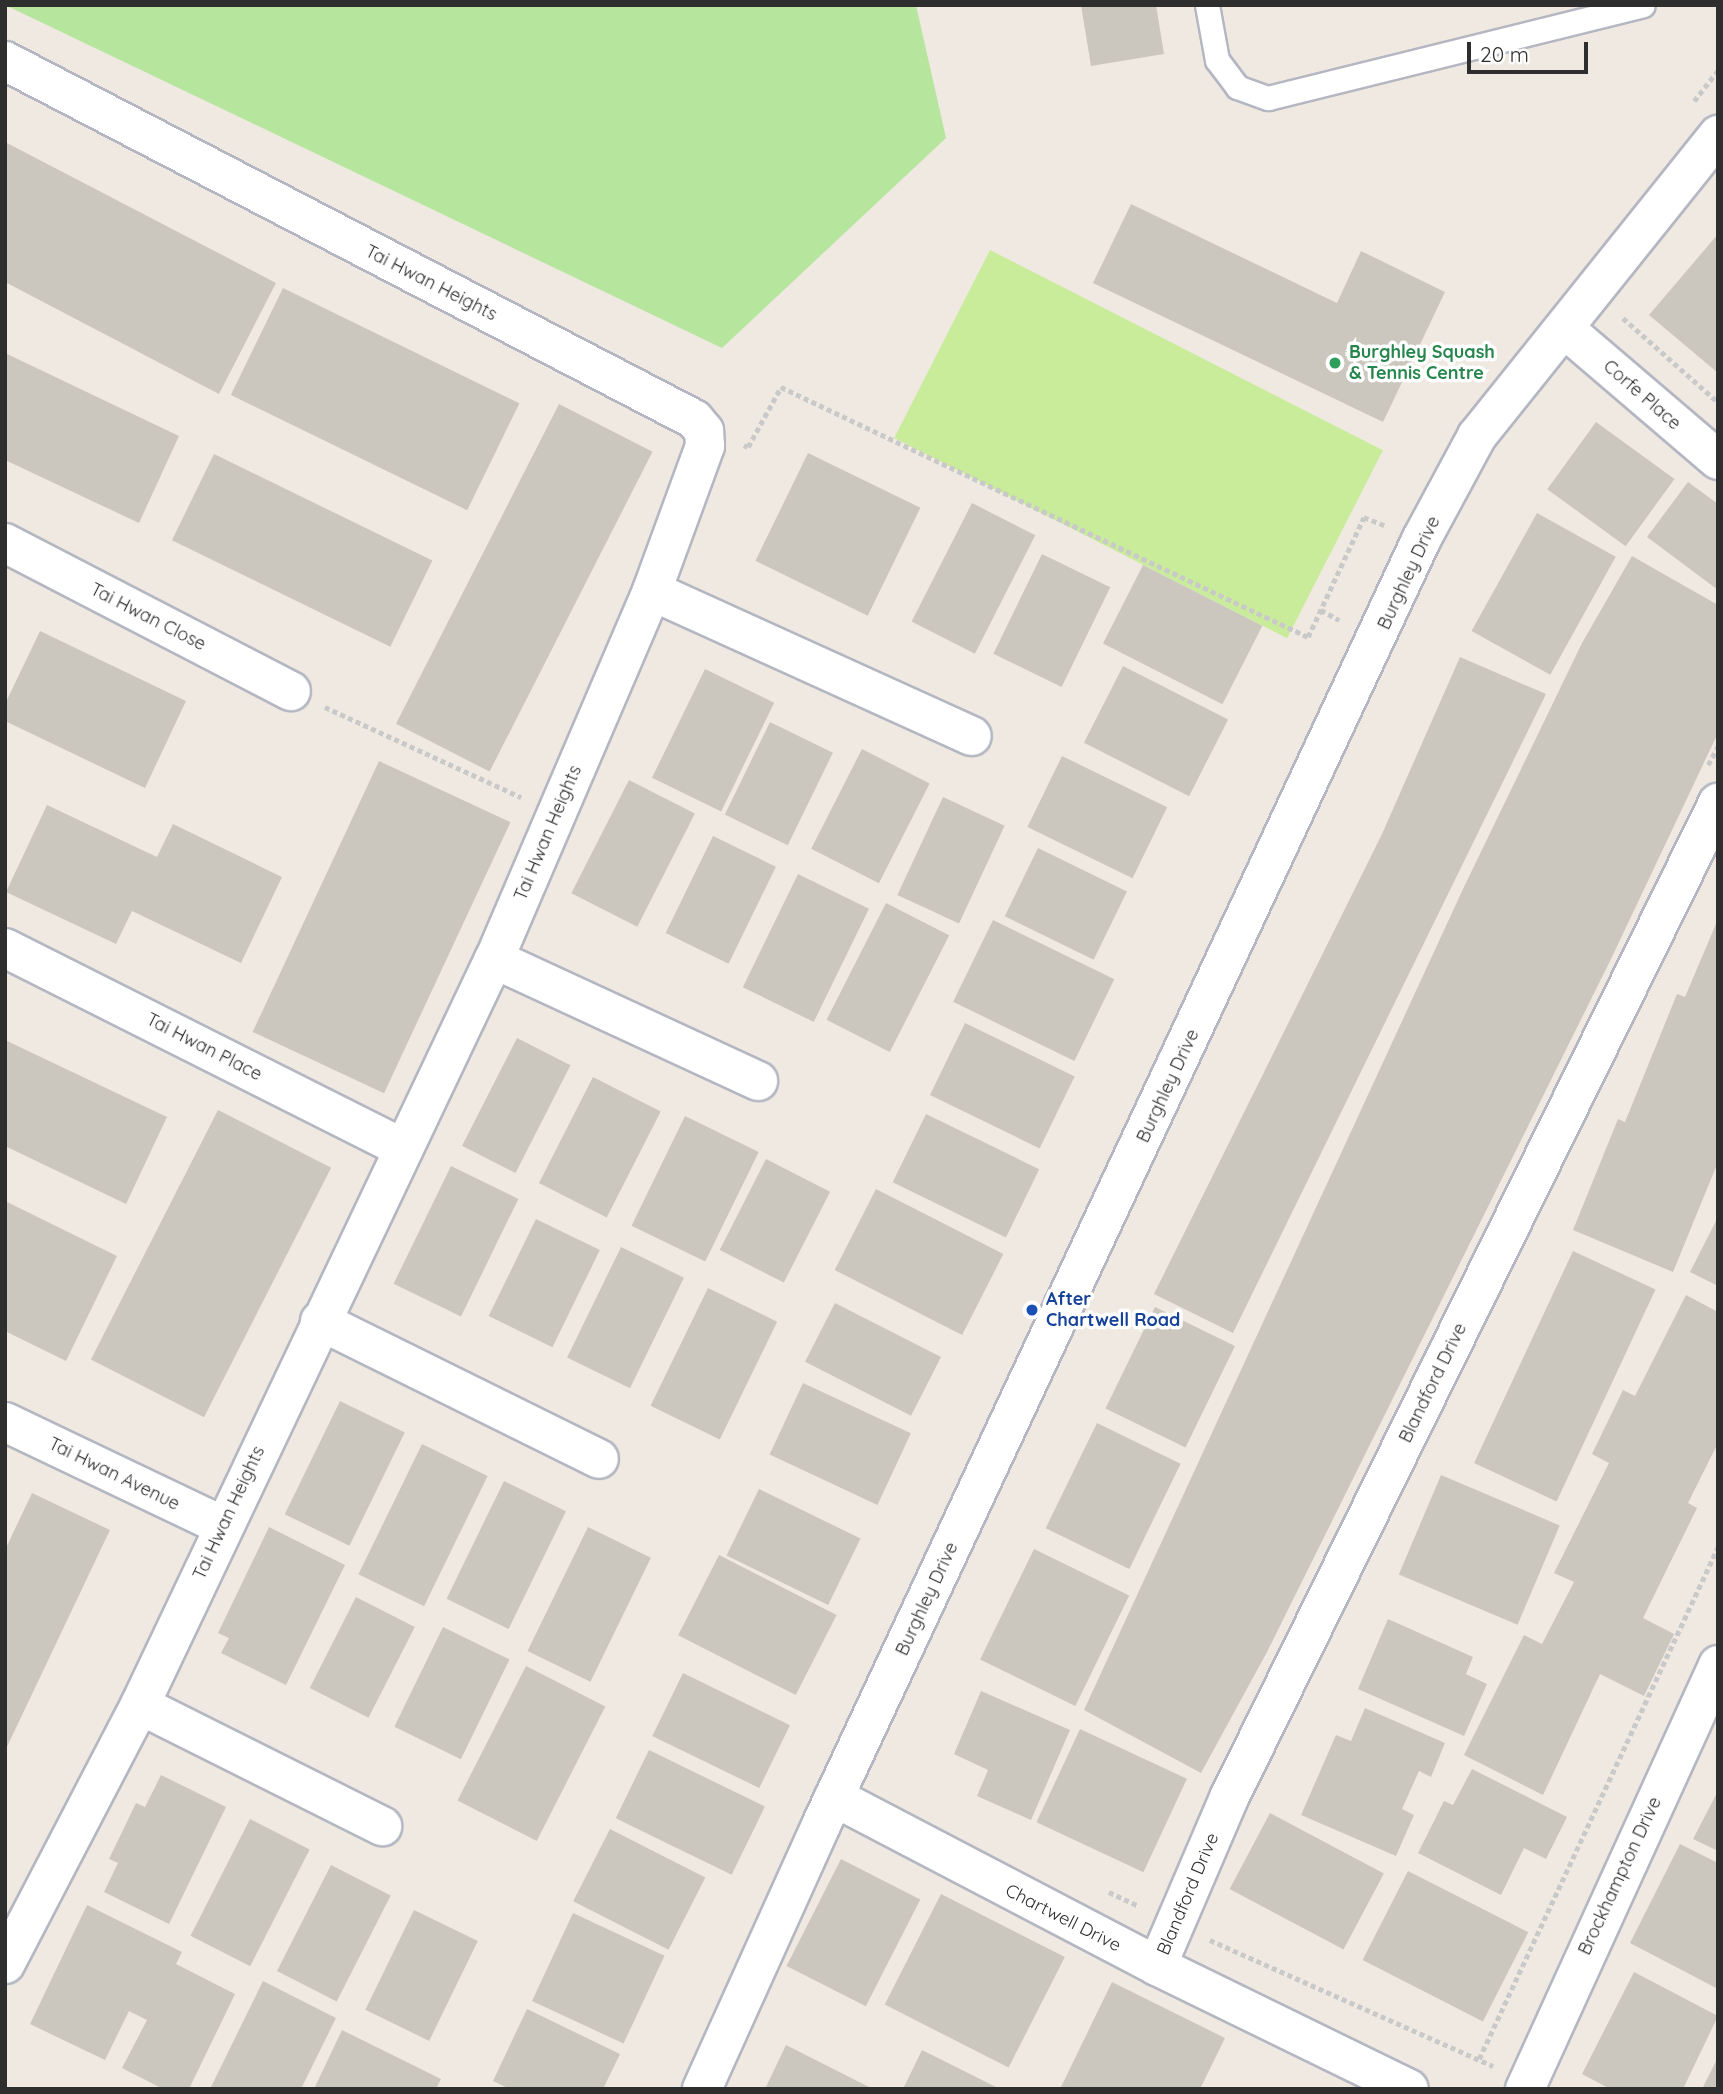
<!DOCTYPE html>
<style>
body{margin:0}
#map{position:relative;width:1723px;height:2094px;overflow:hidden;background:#efe9e1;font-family:Quicksand,sans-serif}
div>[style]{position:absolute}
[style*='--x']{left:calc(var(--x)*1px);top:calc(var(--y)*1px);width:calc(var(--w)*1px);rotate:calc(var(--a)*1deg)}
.green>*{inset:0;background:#b6e59e}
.pitch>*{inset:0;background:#c9ec9a;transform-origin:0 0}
.building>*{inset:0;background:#cbc7bf;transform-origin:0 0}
.path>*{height:4.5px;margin-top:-2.25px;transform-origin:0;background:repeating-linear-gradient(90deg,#c9c9c9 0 5px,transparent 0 8.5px)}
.roads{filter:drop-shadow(2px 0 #b4b7c1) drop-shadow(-2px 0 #b4b7c1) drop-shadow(0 2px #b4b7c1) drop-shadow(0 -2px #b4b7c1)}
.service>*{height:23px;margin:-11.5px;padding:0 11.5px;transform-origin:11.5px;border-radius:11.5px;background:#fff}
.minor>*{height:38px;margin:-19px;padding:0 19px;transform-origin:19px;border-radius:19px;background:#fff}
.dots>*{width:19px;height:19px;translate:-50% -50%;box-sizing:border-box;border:4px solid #fff;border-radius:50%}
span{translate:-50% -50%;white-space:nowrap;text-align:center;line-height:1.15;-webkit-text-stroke:7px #fff;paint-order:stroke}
.street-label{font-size:18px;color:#2e2e2e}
.leisure-label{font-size:18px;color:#27864d;font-weight:700}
.left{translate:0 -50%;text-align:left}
.transit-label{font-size:18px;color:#164399;font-weight:700}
.frame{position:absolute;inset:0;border:7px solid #2e2e2e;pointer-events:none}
.scale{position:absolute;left:1467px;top:42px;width:121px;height:32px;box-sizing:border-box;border:4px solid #2e2e2e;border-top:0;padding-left:9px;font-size:21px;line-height:24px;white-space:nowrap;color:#2e2e2e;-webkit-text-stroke:5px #fff;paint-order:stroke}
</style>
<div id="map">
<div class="green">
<i style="clip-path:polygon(5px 5px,916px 5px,946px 138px,722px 348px)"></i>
</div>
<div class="pitch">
<i style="left:990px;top:250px;width:441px;height:211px;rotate:27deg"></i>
</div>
<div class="building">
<i style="clip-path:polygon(1081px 5px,1156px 5px,1164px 54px,1091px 66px)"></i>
<i style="clip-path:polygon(5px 142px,276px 283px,219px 394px,5px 282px)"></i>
<i style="clip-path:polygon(1131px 204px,1337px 303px,1361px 251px,1445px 292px,1383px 422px,1093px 283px)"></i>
<i style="clip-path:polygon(1718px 234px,1718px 373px,1649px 315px)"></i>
<i style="left:283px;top:288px;width:263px;height:119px;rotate:26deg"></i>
<i style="clip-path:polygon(5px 353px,179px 436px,139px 523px,5px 460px)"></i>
<i style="left:559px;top:404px;width:105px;height:359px;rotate:27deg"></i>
<i style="left:1596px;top:422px;width:97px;height:83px;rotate:36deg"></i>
<i style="left:808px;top:453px;width:125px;height:120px;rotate:26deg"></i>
<i style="left:214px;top:454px;width:243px;height:96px;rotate:26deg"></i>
<i style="clip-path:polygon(1688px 482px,1718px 504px,1718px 590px,1647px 537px)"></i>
<i style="left:972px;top:503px;width:71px;height:133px;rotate:27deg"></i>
<i style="left:1537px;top:513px;width:90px;height:135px;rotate:29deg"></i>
<i style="left:1042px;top:554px;width:76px;height:111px;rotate:26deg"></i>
<i style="clip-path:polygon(1632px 556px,1718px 605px,1718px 733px,1611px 959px,1267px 1652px,1201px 1773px,1084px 1710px,1463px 889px,1582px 643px)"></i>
<i style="left:1143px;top:565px;width:134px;height:88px;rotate:27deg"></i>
<i style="clip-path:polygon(40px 631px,186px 701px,145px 788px,5px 721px,5px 704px)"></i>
<i style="clip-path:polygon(1460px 657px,1546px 694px,1233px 1333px,1154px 1294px,1382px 834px)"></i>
<i style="left:1123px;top:666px;width:118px;height:86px;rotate:27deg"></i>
<i style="left:705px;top:669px;width:77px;height:121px;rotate:26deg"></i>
<i style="left:770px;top:722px;width:70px;height:103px;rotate:26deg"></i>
<i style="left:862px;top:749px;width:76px;height:112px;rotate:27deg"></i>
<i style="left:1062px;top:756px;width:117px;height:79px;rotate:26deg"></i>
<i style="left:379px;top:761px;width:145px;height:299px;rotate:25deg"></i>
<i style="left:629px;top:780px;width:74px;height:127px;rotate:27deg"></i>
<i style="left:943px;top:797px;width:68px;height:108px;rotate:25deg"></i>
<i style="clip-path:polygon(47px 805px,157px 857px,173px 824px,282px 877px,241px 963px,132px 911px,116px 944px,6px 892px)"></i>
<i style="left:713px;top:836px;width:70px;height:108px;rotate:26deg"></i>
<i style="left:1038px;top:848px;width:99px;height:76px;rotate:26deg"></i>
<i style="left:798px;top:874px;width:79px;height:126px;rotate:26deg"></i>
<i style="left:886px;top:903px;width:71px;height:131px;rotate:27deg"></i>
<i style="clip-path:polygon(1718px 919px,1718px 1162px,1673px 1272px,1573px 1230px,1618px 1119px,1625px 1122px,1677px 994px,1685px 997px)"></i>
<i style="left:993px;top:920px;width:135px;height:91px;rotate:26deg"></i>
<i style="left:965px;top:1023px;width:122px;height:80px;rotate:26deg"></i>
<i style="left:517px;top:1038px;width:60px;height:121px;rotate:27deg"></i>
<i style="clip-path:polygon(5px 1040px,167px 1117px,126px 1204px,5px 1146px)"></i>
<i style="left:593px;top:1077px;width:76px;height:119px;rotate:27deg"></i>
<i style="left:218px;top:1110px;width:127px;height:280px;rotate:27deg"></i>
<i style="left:926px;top:1114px;width:126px;height:76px;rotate:26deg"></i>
<i style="left:685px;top:1116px;width:82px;height:122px;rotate:26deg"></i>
<i style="left:766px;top:1159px;width:72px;height:102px;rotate:27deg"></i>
<i style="left:451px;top:1166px;width:75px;height:131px;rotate:26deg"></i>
<i style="left:876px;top:1189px;width:143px;height:91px;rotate:27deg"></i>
<i style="clip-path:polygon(5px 1201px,117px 1256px,66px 1361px,5px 1331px)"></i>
<i style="clip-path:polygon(1718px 1217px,1718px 1286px,1690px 1272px)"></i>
<i style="left:536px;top:1219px;width:71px;height:108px;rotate:26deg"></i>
<i style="left:621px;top:1247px;width:70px;height:123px;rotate:26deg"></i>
<i style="left:1573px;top:1251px;width:91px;height:234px;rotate:25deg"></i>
<i style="left:708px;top:1288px;width:77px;height:131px;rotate:26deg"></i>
<i style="clip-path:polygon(1686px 1295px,1718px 1312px,1718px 1443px,1688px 1503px,1697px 1508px,1643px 1618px,1674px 1634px,1644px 1696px,1600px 1674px,1543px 1795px,1464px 1755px,1524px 1635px,1542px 1644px,1574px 1582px,1554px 1573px,1609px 1463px,1592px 1454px,1623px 1390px,1635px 1396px)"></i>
<i style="left:835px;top:1303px;width:119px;height:66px;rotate:27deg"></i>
<i style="left:1155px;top:1307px;width:89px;height:113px;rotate:26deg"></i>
<i style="left:803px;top:1383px;width:119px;height:79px;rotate:25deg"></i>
<i style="left:340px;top:1401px;width:72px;height:126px;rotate:26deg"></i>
<i style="left:1097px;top:1423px;width:93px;height:117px;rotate:26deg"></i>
<i style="left:422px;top:1444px;width:73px;height:145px;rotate:26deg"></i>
<i style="left:1441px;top:1475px;width:129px;height:108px;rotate:23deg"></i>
<i style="left:504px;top:1481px;width:69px;height:131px;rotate:26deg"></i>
<i style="left:759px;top:1489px;width:113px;height:74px;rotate:26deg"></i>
<i style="clip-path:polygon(32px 1493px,110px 1530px,5px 1751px,5px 1550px)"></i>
<i style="clip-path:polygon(269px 1527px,345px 1565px,286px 1685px,221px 1653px,229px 1638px,218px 1633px)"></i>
<i style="left:588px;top:1527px;width:70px;height:138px;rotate:26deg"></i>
<i style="left:1034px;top:1549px;width:106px;height:123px;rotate:26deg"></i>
<i style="left:719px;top:1555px;width:132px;height:90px;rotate:27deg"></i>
<i style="left:356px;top:1597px;width:66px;height:102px;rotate:27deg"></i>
<i style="clip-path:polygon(1388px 1619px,1473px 1657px,1466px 1674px,1487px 1684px,1464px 1736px,1358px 1689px)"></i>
<i style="left:443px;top:1627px;width:74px;height:111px;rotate:26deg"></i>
<i style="left:526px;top:1666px;width:89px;height:151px;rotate:27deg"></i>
<i style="left:683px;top:1673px;width:119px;height:70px;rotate:26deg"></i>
<i style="clip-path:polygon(981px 1691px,1070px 1730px,1031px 1820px,977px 1796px,988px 1770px,954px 1754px)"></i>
<i style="clip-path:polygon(1365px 1708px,1445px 1743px,1431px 1777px,1419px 1771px,1402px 1809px,1414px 1815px,1396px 1856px,1301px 1815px,1336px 1735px,1351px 1741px)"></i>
<i style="left:1080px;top:1729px;width:118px;height:103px;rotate:25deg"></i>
<i style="left:649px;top:1750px;width:129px;height:76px;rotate:26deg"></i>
<i style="clip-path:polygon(1472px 1769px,1567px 1817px,1546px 1859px,1524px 1848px,1501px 1895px,1418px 1853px,1444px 1801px,1453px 1805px)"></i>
<i style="clip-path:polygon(161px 1775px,226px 1807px,169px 1924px,104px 1892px,118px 1863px,109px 1859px,136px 1803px,145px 1807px)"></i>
<i style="clip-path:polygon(1718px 1791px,1718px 1851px,1693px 1839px)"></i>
<i style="left:1270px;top:1813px;width:129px;height:86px;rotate:28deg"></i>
<i style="left:250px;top:1819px;width:67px;height:131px;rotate:27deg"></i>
<i style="left:610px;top:1829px;width:107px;height:81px;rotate:27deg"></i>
<i style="clip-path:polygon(1680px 1844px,1718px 1863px,1718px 1989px,1630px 1943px)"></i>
<i style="left:841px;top:1859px;width:89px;height:120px;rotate:27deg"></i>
<i style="left:331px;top:1865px;width:67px;height:119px;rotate:27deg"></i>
<i style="left:1408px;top:1871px;width:135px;height:100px;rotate:27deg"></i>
<i style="left:941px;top:1894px;width:139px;height:124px;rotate:27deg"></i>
<i style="clip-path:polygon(87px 1905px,182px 1952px,176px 1964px,235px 1994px,189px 2089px,163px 2089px,122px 2068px,147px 2020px,129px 2011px,105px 2060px,30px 2024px)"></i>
<i style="left:414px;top:1910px;width:71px;height:111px;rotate:26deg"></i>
<i style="left:573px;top:1913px;width:101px;height:97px;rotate:25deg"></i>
<i style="clip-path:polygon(1634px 1972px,1718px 2016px,1683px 2089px,1610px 2089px,1582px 2074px)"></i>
<i style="clip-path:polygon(263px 1981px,336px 2018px,301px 2089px,210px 2089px)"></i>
<i style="clip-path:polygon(1112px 1982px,1225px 2038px,1200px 2089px,1060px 2089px)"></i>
<i style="clip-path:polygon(527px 2009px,620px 2054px,603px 2089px,510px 2089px,493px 2081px)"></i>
<i style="clip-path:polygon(342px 2030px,441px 2079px,436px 2089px,314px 2089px)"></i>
<i style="clip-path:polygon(786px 2045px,873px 2089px,765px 2089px)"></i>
<i style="clip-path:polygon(922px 2050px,1000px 2089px,903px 2089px)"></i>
<i style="clip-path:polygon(1718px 2057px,1718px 2089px,1702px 2089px)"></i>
</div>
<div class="path">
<i style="--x:1694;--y:101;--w:39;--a:-52"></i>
<i style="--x:1623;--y:318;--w:127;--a:41.5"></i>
<i style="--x:744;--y:445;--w:4;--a:27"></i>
<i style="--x:748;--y:447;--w:68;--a:-61.2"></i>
<i style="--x:781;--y:387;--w:583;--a:25.38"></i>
<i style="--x:1308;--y:637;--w:132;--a:-65"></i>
<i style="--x:1364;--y:517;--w:22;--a:22"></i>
<i style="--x:1321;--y:610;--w:21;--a:29"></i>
<i style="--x:325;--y:707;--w:216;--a:24.7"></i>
<i style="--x:1708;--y:765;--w:21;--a:-62"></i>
<i style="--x:1109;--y:1892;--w:33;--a:25"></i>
<i style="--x:1210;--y:1940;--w:310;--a:24"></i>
<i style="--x:1479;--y:2059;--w:565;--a:-64.98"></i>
</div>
<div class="roads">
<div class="service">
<i style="--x:1207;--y:5;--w:56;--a:79.7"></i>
<i style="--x:1217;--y:60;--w:34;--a:53"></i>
<i style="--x:1237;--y:87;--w:33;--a:20"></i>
<i style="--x:1268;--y:98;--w:386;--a:-13.9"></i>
</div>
<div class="minor">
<i style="--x:5;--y:61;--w:776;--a:27.46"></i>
<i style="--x:694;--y:419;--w:16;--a:50"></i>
<i style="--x:704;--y:431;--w:15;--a:86"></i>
<i style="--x:705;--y:446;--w:154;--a:110.1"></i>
<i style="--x:652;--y:591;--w:400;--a:113.2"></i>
<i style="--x:494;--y:959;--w:826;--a:115.39"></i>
<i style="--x:140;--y:1705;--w:292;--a:117.5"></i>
<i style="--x:1566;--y:330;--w:200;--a:40.5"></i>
<i style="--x:5;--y:543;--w:322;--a:27.4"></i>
<i style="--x:652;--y:591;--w:351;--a:24.4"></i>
<i style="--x:5;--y:948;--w:445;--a:26.7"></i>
<i style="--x:494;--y:959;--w:291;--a:24.8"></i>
<i style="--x:320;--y:1321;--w:311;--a:26.3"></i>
<i style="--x:5;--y:1422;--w:242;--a:25.5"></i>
<i style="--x:140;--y:1705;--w:271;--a:26.6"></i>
<i style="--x:834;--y:1797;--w:365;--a:27.6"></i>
<i style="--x:1157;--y:1966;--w:280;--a:26"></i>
<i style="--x:1157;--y:1966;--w:183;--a:-66.8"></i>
<i style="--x:1229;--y:1798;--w:1109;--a:-63.83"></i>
<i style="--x:702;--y:2089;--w:292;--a:-65.7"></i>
<i style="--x:822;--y:1823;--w:1416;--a:-64.97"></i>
<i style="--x:1421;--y:540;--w:118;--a:-61.7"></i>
<i style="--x:1477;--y:436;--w:386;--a:-51.3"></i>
<i style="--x:1525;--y:2089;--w:466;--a:-65.5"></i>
</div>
</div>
<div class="dots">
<i style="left:1335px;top:363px;background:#2e9e5b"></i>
<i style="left:1032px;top:1310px;background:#1a4fb4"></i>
</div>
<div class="street-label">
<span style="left:431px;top:283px;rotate:27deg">Tai Hwan Heights</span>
<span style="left:1642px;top:395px;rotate:41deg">Corfe Place</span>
<span style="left:1409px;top:573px;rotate:-65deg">Burghley Drive</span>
<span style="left:148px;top:617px;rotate:27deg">Tai Hwan Close</span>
<span style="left:548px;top:833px;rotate:-67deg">Tai Hwan Heights</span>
<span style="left:204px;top:1047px;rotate:27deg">Tai Hwan Place</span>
<span style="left:1168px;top:1086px;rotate:-65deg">Burghley Drive</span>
<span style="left:1433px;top:1383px;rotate:-64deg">Blandford Drive</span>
<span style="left:114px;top:1474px;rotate:26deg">Tai Hwan Avenue</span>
<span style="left:229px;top:1513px;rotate:-65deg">Tai Hwan Heights</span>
<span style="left:927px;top:1599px;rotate:-65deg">Burghley Drive</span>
<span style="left:1620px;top:1876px;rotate:-65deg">Brockhampton Drive</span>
<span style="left:1188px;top:1894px;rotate:-67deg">Blandford Drive</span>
<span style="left:1063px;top:1918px;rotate:27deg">Chartwell Drive</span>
</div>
<div class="leisure-label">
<span class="left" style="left:1349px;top:363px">Burghley Squash<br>&amp; Tennis Centre</span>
</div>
<div class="transit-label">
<span class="left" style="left:1046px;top:1310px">After<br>Chartwell Road</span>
</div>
<div class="frame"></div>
<div class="scale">20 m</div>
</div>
